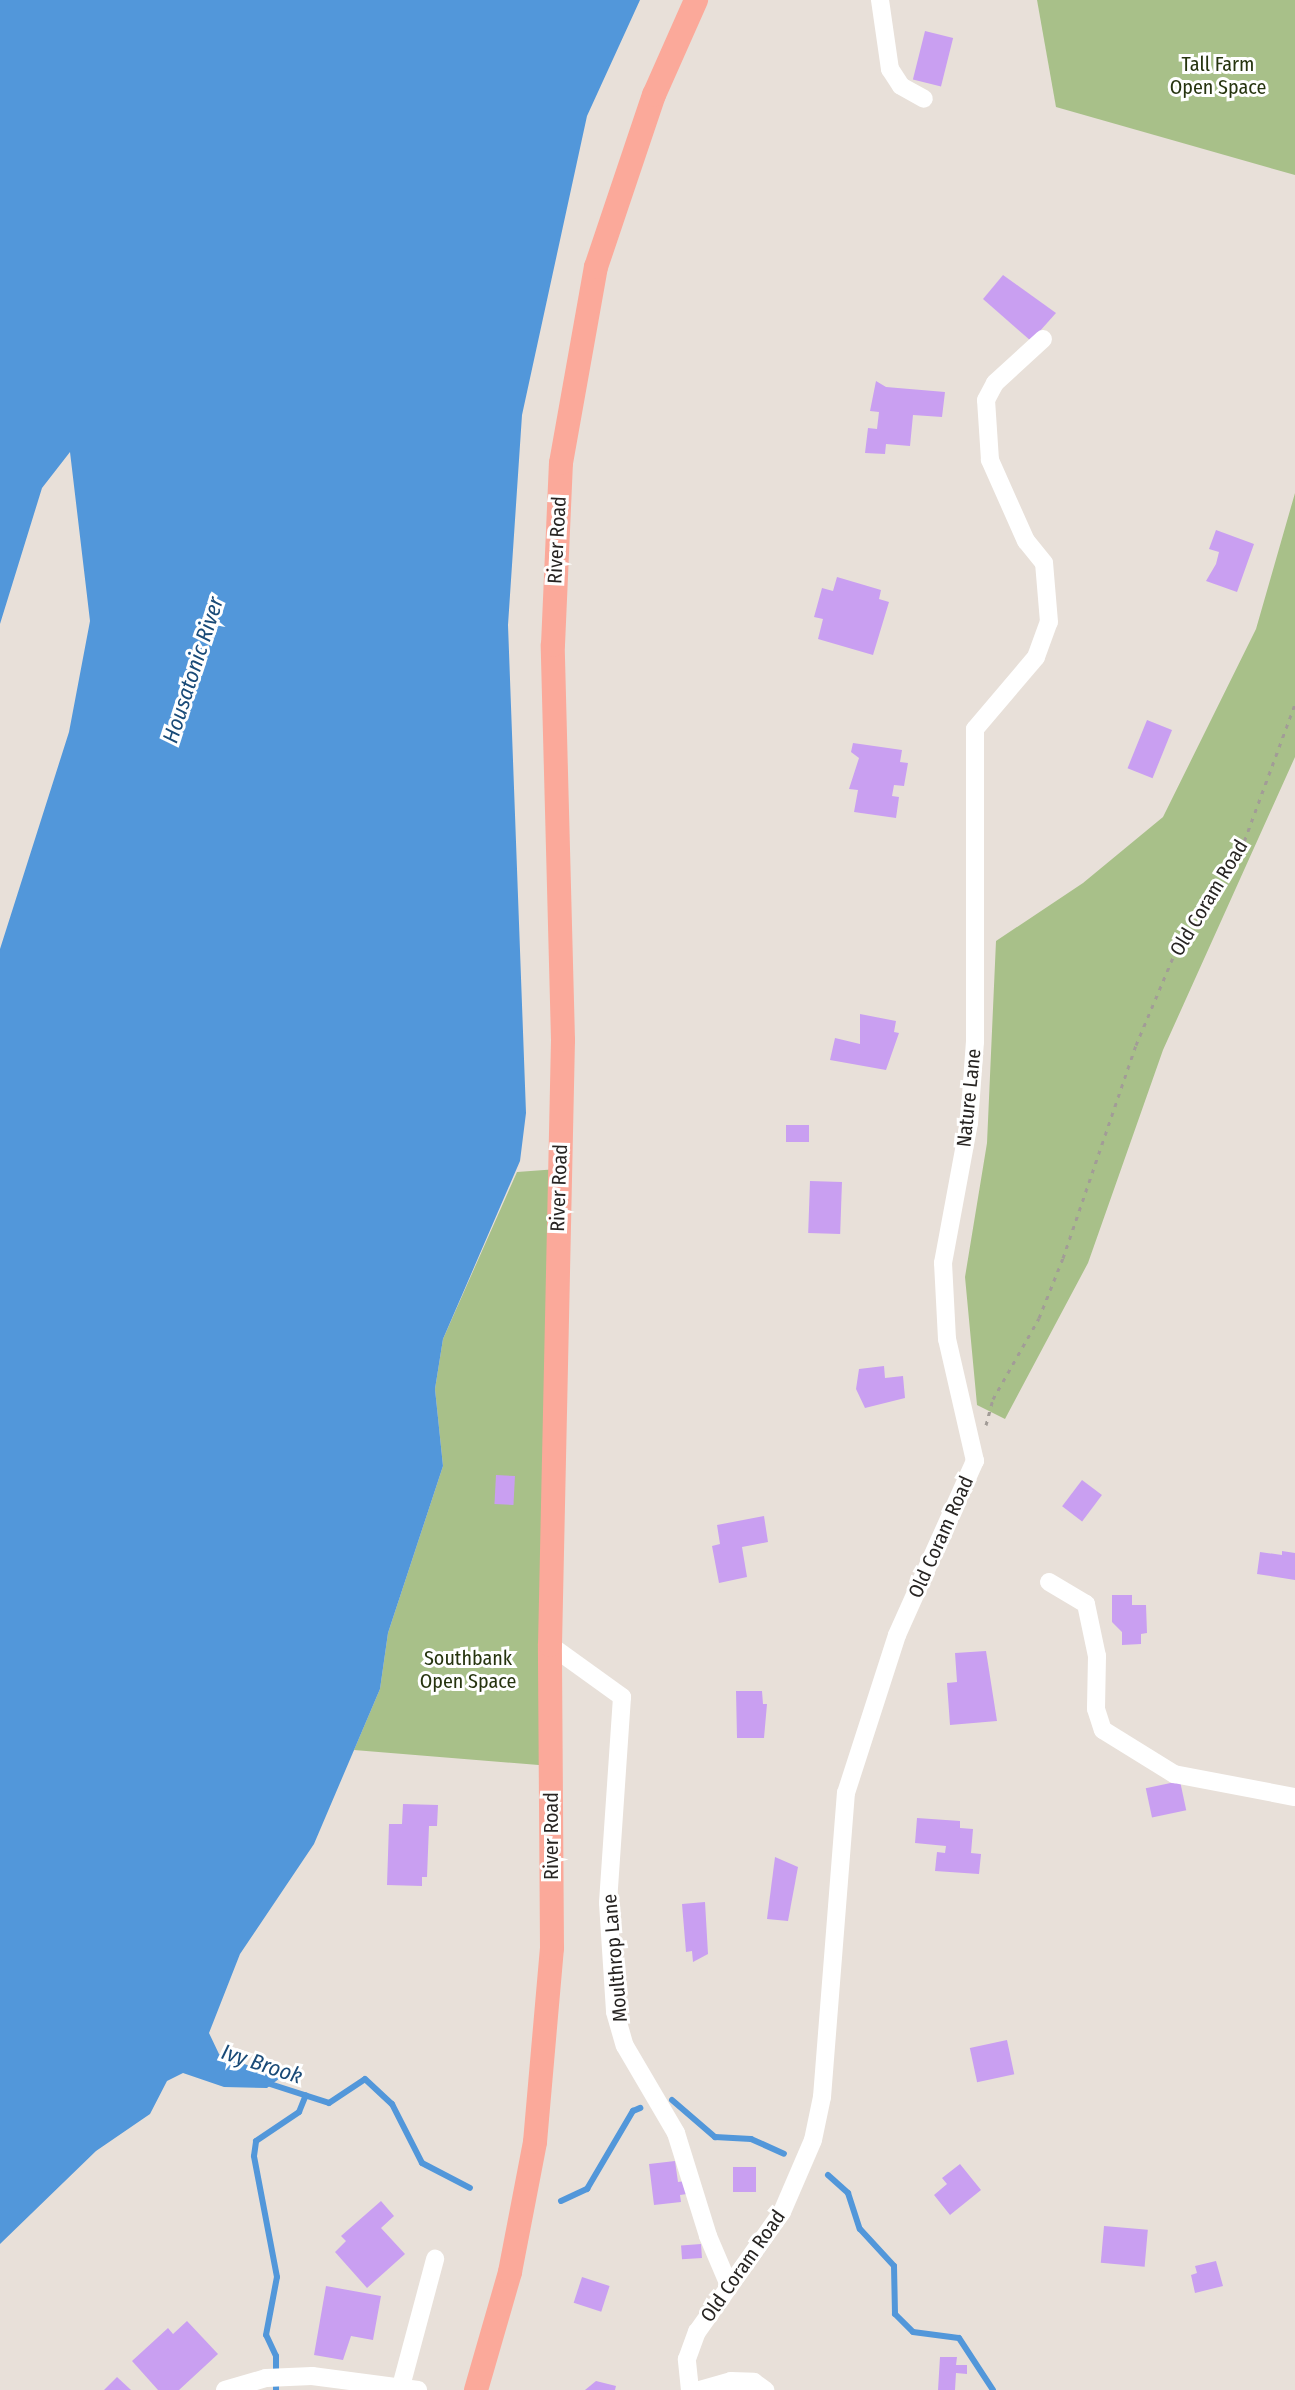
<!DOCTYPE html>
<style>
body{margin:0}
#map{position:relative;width:1295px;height:2390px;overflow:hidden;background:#e8e0d9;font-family:"Fira Sans Condensed",sans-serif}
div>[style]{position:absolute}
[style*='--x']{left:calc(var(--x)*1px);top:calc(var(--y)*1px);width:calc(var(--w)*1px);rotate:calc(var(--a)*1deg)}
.green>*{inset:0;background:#a8c089}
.water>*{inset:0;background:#5297da}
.stream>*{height:6px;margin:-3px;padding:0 3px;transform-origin:3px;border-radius:3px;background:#5297da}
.building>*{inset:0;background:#c99ff1;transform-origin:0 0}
.path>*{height:3px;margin-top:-1.5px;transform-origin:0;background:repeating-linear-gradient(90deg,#a29c97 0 4px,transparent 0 10px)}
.minor>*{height:18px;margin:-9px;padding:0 9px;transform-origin:9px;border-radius:9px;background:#fff}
.major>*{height:24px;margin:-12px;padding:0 12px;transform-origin:12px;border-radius:12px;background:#fba99a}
span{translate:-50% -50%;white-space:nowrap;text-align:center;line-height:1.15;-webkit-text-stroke:6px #fff;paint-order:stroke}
.park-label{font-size:20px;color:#26340f}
.street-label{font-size:20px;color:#272422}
.water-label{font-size:22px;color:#194a77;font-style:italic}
</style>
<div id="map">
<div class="green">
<i style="clip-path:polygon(1037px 0,1295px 0,1295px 175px,1056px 107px)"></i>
<i style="clip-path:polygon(1295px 493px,1295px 757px,1163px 1050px,1088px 1263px,1005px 1419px,977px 1405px,965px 1277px,987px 1143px,996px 941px,1083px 883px,1163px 817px,1256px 629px)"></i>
<i style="clip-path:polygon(558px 1169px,551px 1766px,354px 1750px,380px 1689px,388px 1633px,443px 1466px,435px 1389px,443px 1339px,517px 1172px)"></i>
</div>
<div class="water">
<i style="clip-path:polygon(0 0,640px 0,587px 116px,522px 415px,508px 625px,526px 1113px,520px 1161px,443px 1339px,435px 1389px,443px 1466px,388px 1633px,380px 1689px,314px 1844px,240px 1954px,209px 2033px,219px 2054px,280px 2078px,267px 2088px,224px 2087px,183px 2073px,167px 2081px,150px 2114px,96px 2151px,0 2244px,0 949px,69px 732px,90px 621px,70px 452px,42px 488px,0 624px)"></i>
</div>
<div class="stream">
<i style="--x:267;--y:2083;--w:65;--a:17.9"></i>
<i style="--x:329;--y:2103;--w:43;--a:-33.7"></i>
<i style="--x:365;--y:2079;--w:37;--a:43"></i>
<i style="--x:392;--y:2104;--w:66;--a:63"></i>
<i style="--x:422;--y:2163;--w:54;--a:27.5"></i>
<i style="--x:672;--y:2100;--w:57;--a:40.7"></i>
<i style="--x:715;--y:2137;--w:36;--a:3"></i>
<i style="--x:751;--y:2139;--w:36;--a:24"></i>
<i style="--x:828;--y:2175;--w:27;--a:42"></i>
<i style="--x:848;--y:2193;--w:38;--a:72"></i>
<i style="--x:860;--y:2229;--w:50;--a:47.4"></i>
<i style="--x:894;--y:2266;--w:48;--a:88.8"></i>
<i style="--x:895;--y:2314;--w:25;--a:45"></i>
<i style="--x:913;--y:2332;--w:46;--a:7.4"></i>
<i style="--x:959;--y:2338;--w:62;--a:56.8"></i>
<i style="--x:561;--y:2201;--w:29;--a:-25"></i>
<i style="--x:587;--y:2189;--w:91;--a:-59.5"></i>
<i style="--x:633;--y:2111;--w:8;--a:-23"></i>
<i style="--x:276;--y:2390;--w:34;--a:-90"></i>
<i style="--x:276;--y:2356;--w:23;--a:-115"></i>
<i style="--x:266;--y:2335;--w:59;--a:-79.3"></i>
<i style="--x:277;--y:2277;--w:123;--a:-100.8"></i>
<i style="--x:254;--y:2156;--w:15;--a:-82"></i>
<i style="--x:256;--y:2141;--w:52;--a:-34"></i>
<i style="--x:299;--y:2112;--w:18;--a:-68"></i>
</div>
<div class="building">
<i style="left:925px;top:31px;width:29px;height:50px;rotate:14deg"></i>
<i style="clip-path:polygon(1003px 275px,1056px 313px,1031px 341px,983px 299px)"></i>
<i style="clip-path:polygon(876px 381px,886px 387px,945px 392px,942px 417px,913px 415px,910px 446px,886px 444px,885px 454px,865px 453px,868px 428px,877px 429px,879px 412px,870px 411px)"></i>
<i style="clip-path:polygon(1216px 530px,1254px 544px,1237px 592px,1206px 581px,1216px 564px,1219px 552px,1209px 549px)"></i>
<i style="clip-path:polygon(837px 577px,881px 590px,879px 599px,889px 602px,873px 655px,818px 639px,823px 619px,814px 617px,822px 588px,833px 591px)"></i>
<i style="left:1147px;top:720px;width:27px;height:52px;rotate:22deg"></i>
<i style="clip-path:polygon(853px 743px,902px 750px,900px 762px,908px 763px,904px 786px,894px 785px,892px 796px,899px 797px,896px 818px,854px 812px,858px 790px,849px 789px,859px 758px,851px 752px)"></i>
<i style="clip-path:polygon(860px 1014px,896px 1021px,894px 1032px,899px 1033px,886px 1070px,830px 1060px,835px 1038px,860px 1044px)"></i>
<i style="left:786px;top:1125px;width:23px;height:17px"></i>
<i style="left:810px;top:1181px;width:32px;height:52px;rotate:2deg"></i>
<i style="clip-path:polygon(884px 1366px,885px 1378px,903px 1376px,905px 1398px,865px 1408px,856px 1389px,859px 1369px)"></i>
<i style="left:496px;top:1475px;width:19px;height:29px;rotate:3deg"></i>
<i style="left:1082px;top:1480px;width:25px;height:33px;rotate:37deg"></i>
<i style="clip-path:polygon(764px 1516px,768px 1542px,742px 1547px,747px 1577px,719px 1583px,712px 1546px,720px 1544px,717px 1525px)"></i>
<i style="clip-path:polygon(1282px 1551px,1295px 1553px,1295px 1580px,1257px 1574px,1260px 1552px,1282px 1555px)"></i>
<i style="clip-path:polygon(1112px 1595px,1132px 1595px,1132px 1605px,1146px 1605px,1147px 1633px,1141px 1634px,1141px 1644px,1122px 1645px,1122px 1632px,1112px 1622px)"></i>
<i style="clip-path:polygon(986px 1651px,997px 1721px,950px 1725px,947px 1683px,957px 1682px,955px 1653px)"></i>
<i style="clip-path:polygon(736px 1691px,762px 1691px,763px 1704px,767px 1704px,764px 1738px,737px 1738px)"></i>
<i style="left:1180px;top:1781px;width:30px;height:35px;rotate:78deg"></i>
<i style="clip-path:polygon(403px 1804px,438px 1805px,437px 1826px,429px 1826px,427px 1877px,422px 1877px,422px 1886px,387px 1885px,389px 1824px,402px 1824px)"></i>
<i style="clip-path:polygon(917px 1818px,960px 1821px,960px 1828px,973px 1829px,971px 1853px,981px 1854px,979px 1874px,935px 1871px,937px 1852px,945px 1853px,946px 1846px,915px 1843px)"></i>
<i style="clip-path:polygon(775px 1857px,798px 1867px,788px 1921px,767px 1919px)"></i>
<i style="clip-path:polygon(705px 1902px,708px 1954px,693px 1962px,692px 1951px,686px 1952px,682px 1904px)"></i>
<i style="left:1007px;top:2040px;width:35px;height:38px;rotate:78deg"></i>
<i style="clip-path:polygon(675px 2161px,678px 2182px,685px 2181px,687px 2194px,680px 2195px,681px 2202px,654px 2205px,649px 2164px)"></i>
<i style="clip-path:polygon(960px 2164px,981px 2190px,950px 2215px,934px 2195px,947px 2184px,942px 2178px)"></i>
<i style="left:733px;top:2167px;width:23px;height:25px"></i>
<i style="clip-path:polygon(381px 2201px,394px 2216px,381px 2228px,405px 2254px,367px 2288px,335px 2252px,346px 2241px,341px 2236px)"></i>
<i style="left:1104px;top:2226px;width:44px;height:37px;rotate:5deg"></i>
<i style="left:701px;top:2244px;width:14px;height:20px;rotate:86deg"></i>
<i style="clip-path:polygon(1216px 2261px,1223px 2286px,1195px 2293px,1191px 2275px,1197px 2273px,1195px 2266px)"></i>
<i style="left:582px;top:2277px;width:29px;height:27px;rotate:18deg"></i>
<i style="clip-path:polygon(326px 2286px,381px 2296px,373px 2340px,351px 2336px,343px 2360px,314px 2355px)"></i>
<i style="clip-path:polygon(187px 2321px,218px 2354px,179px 2390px,158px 2390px,132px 2361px,168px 2328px,173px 2334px)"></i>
<i style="clip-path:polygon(940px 2357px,957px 2357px,956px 2365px,967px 2365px,967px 2374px,956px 2373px,955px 2390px,938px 2390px)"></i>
<i style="clip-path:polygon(117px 2377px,131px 2390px,104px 2390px)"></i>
<i style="clip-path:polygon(596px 2381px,616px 2386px,615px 2390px,585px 2390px)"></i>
</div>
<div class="path">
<i style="--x:986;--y:1425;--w:27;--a:-75"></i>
<i style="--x:993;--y:1399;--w:93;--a:-60.4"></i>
<i style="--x:1039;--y:1318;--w:65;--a:-68.2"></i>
<i style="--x:1063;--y:1258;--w:225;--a:-71.1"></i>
<i style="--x:1136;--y:1045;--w:111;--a:-67.1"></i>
<i style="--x:1179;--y:943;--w:112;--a:-56.3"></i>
<i style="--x:1241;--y:850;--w:156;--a:-69.7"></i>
</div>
<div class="minor">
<i style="--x:880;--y:0;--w:70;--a:81.8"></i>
<i style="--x:890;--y:69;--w:20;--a:57"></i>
<i style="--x:901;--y:86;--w:26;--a:29"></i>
<i style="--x:1049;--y:1582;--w:43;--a:30.7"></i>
<i style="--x:1086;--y:1604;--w:53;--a:78.1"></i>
<i style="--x:1097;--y:1656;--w:53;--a:91.1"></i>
<i style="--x:1096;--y:1709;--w:22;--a:72"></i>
<i style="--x:1103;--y:1730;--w:84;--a:31.8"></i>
<i style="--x:1174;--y:1774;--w:123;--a:10.8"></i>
<i style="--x:550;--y:1645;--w:89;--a:35.8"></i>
<i style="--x:622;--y:1697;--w:206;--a:93.9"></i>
<i style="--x:608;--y:1903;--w:109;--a:86.3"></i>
<i style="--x:615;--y:2012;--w:35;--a:74"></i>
<i style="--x:625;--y:2046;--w:101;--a:59.6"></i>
<i style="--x:676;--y:2133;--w:108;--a:72.7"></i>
<i style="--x:708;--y:2236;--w:51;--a:66.9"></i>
<i style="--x:225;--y:2390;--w:43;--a:-16.3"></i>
<i style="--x:266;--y:2378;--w:46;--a:-2.5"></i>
<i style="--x:312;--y:2376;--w:107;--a:7.5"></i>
<i style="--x:400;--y:2390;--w:136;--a:-75"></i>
<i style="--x:690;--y:2390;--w:31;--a:-96"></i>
<i style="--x:687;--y:2359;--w:29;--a:-70"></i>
<i style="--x:697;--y:2332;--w:147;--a:-54.7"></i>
<i style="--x:782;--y:2212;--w:78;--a:-66.7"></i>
<i style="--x:813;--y:2140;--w:44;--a:-78.2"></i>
<i style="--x:822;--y:2097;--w:305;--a:-85.5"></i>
<i style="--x:846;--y:1793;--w:166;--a:-72.1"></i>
<i style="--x:897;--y:1635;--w:191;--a:-65.9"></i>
<i style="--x:975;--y:1461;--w:125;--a:-102.9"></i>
<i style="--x:947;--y:1339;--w:76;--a:-93"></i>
<i style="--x:943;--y:1263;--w:142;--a:-79.5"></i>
<i style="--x:969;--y:1123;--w:81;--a:-85.8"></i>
<i style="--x:975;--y:1042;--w:313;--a:-90"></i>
<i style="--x:975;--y:729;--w:94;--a:-49.7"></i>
<i style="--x:1036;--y:657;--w:37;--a:-70"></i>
<i style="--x:1049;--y:622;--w:59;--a:-94.8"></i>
<i style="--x:1044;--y:563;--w:28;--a:-129"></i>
<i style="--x:1026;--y:541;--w:89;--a:-114"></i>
<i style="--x:990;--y:460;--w:60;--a:-93.8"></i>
<i style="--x:986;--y:400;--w:19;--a:-62"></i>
<i style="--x:995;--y:383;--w:65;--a:-42.5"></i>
<i style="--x:700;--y:2390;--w:32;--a:-16"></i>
<i style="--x:731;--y:2381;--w:23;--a:2"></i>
<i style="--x:754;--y:2382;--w:14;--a:36"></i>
</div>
<div class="major">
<i style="--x:476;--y:2390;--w:123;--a:-73.9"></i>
<i style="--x:510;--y:2272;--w:132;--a:-79.1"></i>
<i style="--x:535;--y:2142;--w:195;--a:-85"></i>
<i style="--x:552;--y:1948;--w:303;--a:-90.4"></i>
<i style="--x:550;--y:1645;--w:605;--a:-88.77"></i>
<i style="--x:563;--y:1040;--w:395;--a:-91.5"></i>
<i style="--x:553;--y:645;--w:182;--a:-87.5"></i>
<i style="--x:561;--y:463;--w:199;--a:-79.9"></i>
<i style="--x:596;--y:267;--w:182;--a:-71.4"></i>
<i style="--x:654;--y:95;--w:104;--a:-66.1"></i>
</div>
<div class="park-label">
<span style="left:1218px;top:76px">Tall Farm<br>Open Space</span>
<span style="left:468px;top:1670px">Southbank<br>Open Space</span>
</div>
<div class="street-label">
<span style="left:557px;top:540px;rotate:-87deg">River Road</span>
<span style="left:1209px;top:898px;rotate:-59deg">Old Coram Road</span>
<span style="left:969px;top:1098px;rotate:-84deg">Nature Lane</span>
<span style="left:559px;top:1188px;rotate:-88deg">River Road</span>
<span style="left:941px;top:1537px;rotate:-66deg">Old Coram Road</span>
<span style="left:551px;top:1836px;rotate:-90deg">River Road</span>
<span style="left:615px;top:1958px;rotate:-95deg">Moulthrop Lane</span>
<span style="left:743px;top:2266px;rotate:-55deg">Old Coram Road</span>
</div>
<div class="water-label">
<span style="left:193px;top:670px;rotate:-72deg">Housatonic River</span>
<span style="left:262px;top:2064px;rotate:18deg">Ivy Brook</span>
</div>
</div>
